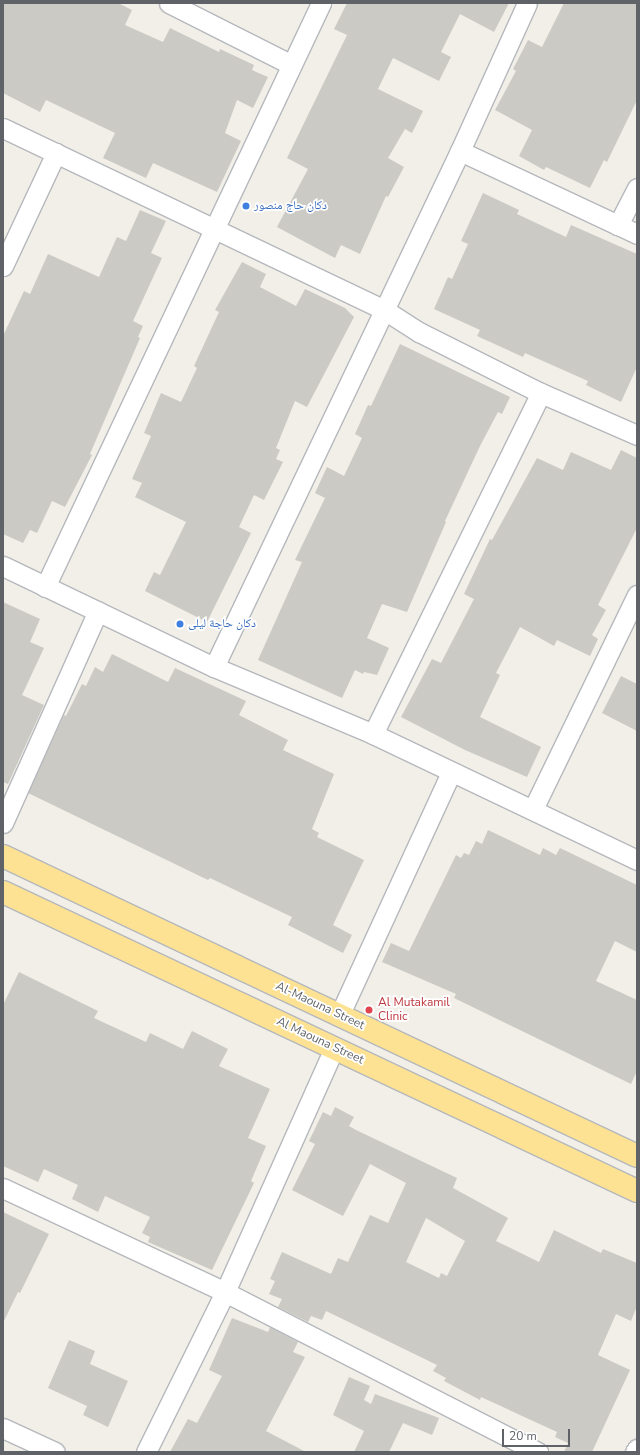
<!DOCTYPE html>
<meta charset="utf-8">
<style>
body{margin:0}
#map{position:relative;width:640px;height:1455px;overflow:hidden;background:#f1efe8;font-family:"Nunito Sans","Noto Naskh Arabic",sans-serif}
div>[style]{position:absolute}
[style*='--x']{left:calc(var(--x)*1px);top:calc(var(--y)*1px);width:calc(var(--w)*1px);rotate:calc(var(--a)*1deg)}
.building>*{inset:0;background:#cccac5}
.roads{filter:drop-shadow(1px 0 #b5b8bc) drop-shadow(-1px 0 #b5b8bc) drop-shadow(0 1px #b5b8bc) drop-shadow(0 -1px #b5b8bc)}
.street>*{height:19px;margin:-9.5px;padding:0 9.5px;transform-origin:9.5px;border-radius:9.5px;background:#fff}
.highway>*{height:22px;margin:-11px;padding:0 11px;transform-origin:11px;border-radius:11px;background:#fde293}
.dots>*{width:11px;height:11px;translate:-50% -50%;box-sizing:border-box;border:2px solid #fff;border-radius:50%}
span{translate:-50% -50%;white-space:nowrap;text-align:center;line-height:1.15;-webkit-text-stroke:3.5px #fff;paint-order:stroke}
.shop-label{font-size:12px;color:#366cbe}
.left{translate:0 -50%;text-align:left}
.health-label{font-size:12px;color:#be3a42}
.street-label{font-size:12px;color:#5f6368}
.frame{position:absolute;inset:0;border:4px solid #5f6368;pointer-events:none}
.scale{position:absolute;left:502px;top:1429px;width:68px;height:18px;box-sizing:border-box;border:2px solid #5f6368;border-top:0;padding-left:5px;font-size:12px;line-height:14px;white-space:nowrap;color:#5f6368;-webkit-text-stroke:3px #fff;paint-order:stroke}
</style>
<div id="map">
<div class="building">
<i style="clip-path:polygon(3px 3px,118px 3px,132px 10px,125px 25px,163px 42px,170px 28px,219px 52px,220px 49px,254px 65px,252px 70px,268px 77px,253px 108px,237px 100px,225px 133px,241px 141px,217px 192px,153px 163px,146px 178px,103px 158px,115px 133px,46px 100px,40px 112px,3px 93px)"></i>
<i style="clip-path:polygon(347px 3px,509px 3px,494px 32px,460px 14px,441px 52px,451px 57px,439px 81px,393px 58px,378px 89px,423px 111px,412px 133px,405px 129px,388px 158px,404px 167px,388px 197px,386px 196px,360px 254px,341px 245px,335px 258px,277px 227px,308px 169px,287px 158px,347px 35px,334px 29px)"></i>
<i style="clip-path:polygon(564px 3px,637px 3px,637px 100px,607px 162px,604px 160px,590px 188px,546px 167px,544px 170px,519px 156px,532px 130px,495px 110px,516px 71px,513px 69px,528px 40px,542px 47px)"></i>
<i style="clip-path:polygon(483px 193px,519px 210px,517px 214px,566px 237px,571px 225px,637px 254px,637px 367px,621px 402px,586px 385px,588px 381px,525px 353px,523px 357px,477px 336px,480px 330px,434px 309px,448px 277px,452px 279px,468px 244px,461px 241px)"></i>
<i style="clip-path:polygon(140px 210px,166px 221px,151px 253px,162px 258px,133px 321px,143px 326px,138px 337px,140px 338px,90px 454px,92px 455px,65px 507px,52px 501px,37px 533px,30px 530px,23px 543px,3px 534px,3px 336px,24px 291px,30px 294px,48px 254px,99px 277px,117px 237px,126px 241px)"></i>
<i style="clip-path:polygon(242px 262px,266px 274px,260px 287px,296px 306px,305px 289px,345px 308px,354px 317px,307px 407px,295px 401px,276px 448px,280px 450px,276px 459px,283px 462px,264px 500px,254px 495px,239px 527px,251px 533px,207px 622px,145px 591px,154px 572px,160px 575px,186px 522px,135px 497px,142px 483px,132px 479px,151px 436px,144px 433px,161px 393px,181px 402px,197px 368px,194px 366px,219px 312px,215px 310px)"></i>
<i style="clip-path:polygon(400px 344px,510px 397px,502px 414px,498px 412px,480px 446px,445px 521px,446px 522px,407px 612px,382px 604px,367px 638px,389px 648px,377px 675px,364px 672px,363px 674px,355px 670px,342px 698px,258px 660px,302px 562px,295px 560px,325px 498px,315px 493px,327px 467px,344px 476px,362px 438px,355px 434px,368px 405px,371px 406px)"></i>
<i style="clip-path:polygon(621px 450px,637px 458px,637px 528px,598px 605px,606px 610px,592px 635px,598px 639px,590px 656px,557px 640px,554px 646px,520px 627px,496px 673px,500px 675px,480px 717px,541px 747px,527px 777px,465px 750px,401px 717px,432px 659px,441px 663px,474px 599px,464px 594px,490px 539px,492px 540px,537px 458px,563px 470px,571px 452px,611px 470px)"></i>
<i style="clip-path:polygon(3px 602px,40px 619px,30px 642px,44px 648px,22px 695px,44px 705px,8px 784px,3px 782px)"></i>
<i style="clip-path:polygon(112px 654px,168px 682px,175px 668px,246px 701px,239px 715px,288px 740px,283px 750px,334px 774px,312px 829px,319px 833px,317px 837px,364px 860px,333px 925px,352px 935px,343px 953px,288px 925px,292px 917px,210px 878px,208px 880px,28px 793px,64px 715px,66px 716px,82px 684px,86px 686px,95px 667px,103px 672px)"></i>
<i style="clip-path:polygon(621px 676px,637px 684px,637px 731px,602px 713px)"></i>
<i style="clip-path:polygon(488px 830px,540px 855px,543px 848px,556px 855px,560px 848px,637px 885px,637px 952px,615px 941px,596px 981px,637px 1000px,637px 1071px,631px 1084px,454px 998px,456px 994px,382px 962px,391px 943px,409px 951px,456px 855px,461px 858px,464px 853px,469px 855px,476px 841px,482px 844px)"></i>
<i style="clip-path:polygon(19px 972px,98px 1011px,94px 1018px,146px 1042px,150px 1033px,183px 1049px,192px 1031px,228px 1049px,219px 1066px,270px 1089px,248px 1138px,266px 1146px,251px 1181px,254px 1183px,212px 1270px,148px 1242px,150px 1237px,142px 1233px,150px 1217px,105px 1196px,98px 1212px,72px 1199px,78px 1185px,44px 1169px,38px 1182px,3px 1166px,3px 1005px)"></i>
<i style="clip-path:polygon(evenodd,335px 1107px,354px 1117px,349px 1126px,356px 1130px,457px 1178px,453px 1188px,508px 1218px,496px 1241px,539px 1262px,554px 1230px,601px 1253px,603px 1249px,637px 1263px,637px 1306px,631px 1321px,616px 1314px,598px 1355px,630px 1370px,592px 1452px,564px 1452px,568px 1443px,555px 1437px,557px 1432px,481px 1397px,480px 1400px,444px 1381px,446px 1378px,433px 1371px,437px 1365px,326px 1311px,322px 1320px,311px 1316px,308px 1322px,278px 1307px,282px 1299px,269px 1294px,275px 1281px,270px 1279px,282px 1252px,331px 1274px,338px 1258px,348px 1262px,370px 1215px,388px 1223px,406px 1183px,370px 1164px,343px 1216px,292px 1190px,315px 1144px,309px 1141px,323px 1112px,331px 1116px,335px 1107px,426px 1218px,465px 1241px,447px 1276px,441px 1273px,439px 1278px,406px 1262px,426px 1218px)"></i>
<i style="clip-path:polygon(3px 1212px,49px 1234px,20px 1293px,18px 1292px,3px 1323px)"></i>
<i style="clip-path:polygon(232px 1318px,268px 1332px,270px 1327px,298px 1342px,293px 1352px,305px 1357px,266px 1431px,306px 1452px,170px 1452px,188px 1419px,197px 1423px,222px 1376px,209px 1370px)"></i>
<i style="clip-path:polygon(69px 1340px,95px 1351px,90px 1364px,128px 1381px,108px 1427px,83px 1415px,87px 1406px,48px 1388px)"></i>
<i style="clip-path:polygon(349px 1377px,370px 1386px,364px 1400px,371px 1404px,375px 1394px,439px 1418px,432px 1435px,403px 1423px,389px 1452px,354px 1452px,364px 1431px,333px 1415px)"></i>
</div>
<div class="roads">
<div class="street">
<i style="--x:169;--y:3;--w:136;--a:26.8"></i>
<i style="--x:3;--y:128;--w:421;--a:25.5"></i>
<i style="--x:383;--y:309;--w:43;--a:32.6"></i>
<i style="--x:419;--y:332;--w:136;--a:26.6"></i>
<i style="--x:541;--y:393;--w:105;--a:23.6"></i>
<i style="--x:460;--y:151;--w:174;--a:25.1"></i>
<i style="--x:637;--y:188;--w:42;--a:117.2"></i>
<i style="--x:618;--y:225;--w:21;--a:25"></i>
<i style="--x:3;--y:266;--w:125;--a:-64.9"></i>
<i style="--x:3;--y:566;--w:234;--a:25.6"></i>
<i style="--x:214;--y:667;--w:173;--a:22.8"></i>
<i style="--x:373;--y:734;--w:293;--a:25.5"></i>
<i style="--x:45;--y:587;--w:646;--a:-64.7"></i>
<i style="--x:214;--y:667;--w:572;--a:-64.51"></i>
<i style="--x:460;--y:151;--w:162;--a:-65.6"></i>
<i style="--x:373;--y:734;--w:380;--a:-63.8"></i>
<i style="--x:533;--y:809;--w:238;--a:-64.1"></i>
<i style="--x:3;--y:823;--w:232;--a:-65.9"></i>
<i style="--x:339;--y:1016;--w:268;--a:-65.3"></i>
<i style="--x:3;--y:1188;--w:245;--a:25.1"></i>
<i style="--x:225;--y:1292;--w:352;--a:27.1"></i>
<i style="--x:3;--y:1428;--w:57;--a:24.8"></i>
<i style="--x:146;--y:1452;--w:178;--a:-63.7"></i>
<i style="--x:225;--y:1292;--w:267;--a:-65.9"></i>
<i style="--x:635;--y:1452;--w:4;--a:-56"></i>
</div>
<div class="highway">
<i style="--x:3;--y:856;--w:701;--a:25.32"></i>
<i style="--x:3;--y:892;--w:701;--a:25.25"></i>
</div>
</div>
<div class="dots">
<i style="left:246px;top:206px;background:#3f7fe0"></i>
<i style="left:180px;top:624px;background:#3f7fe0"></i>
<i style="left:369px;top:1010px;background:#e0444e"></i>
</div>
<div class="shop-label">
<span class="left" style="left:254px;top:206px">دكان حاج منصور</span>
<span class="left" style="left:188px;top:624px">دكان حاجة ليلى</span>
</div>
<div class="health-label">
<span class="left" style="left:378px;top:1010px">Al Mutakamil<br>Clinic</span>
</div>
<div class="street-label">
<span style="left:320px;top:1006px;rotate:25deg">Al-Maouna Street</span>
<span style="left:320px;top:1041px;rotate:25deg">Al Maouna Street</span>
</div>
<div class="frame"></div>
<div class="scale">20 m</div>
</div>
